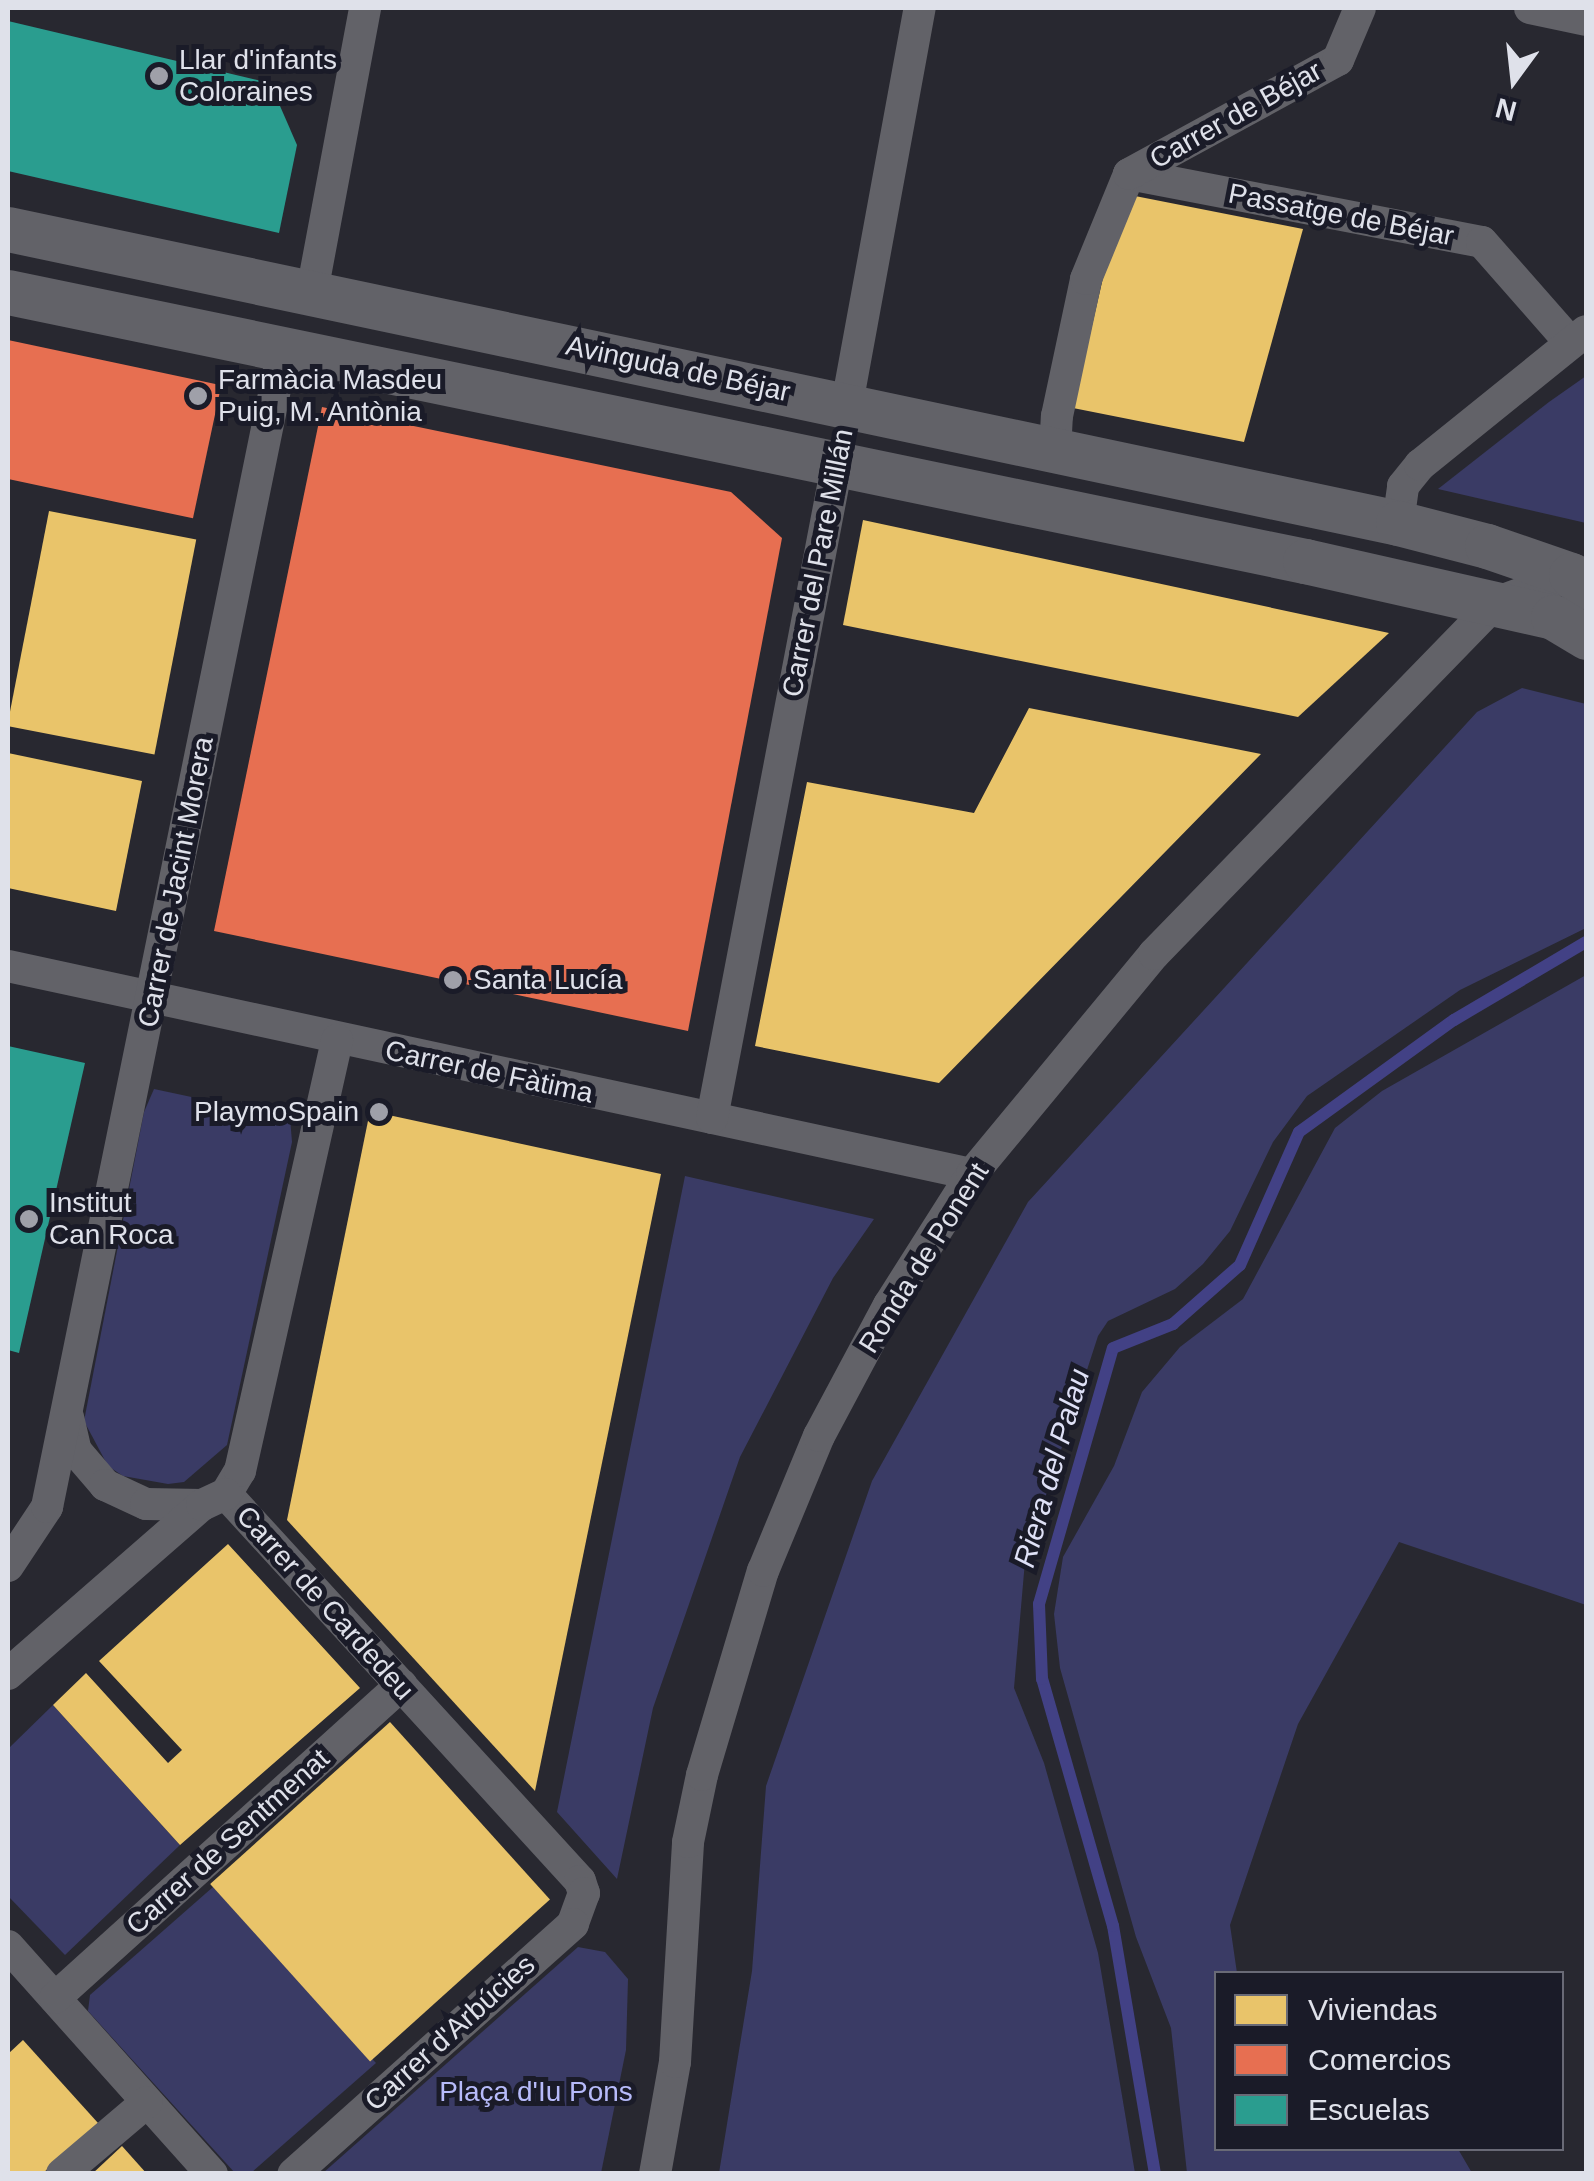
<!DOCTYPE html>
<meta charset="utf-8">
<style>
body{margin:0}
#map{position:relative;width:1594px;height:2181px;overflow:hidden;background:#282830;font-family:Arial,sans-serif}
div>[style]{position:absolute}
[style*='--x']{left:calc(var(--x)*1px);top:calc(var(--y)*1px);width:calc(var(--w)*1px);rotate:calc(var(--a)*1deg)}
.green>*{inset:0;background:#3a3b65}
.homes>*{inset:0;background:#e9c46a;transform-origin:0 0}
.shops>*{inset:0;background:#e76f51;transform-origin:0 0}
.schools>*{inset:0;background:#2a9d8f}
.stream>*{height:12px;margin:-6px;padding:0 6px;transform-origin:6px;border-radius:6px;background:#424185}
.street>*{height:32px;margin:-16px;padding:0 16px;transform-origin:16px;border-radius:16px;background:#626268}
.secondary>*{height:45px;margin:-22.5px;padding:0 22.5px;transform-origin:22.5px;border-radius:22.5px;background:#626268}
.dots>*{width:28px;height:28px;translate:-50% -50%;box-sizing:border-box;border:5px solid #1a1b28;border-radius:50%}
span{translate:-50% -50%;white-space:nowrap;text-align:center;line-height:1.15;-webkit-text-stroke:10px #1a1b28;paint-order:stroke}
.poi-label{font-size:28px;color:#dfe1ea}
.left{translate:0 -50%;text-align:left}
.right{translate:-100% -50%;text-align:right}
.street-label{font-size:28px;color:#dfe1ea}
.park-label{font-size:28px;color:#b7bbfa}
.water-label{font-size:30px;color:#dfe1f7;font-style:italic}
.frame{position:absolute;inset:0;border:10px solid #dfe1ea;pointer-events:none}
.legend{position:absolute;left:1214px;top:1971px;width:350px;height:180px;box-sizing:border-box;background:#1a1b28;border:2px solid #696a76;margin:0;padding:12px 18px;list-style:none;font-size:30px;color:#dfe1ea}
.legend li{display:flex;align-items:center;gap:20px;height:50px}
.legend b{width:50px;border:2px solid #696a76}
.north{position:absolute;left:1464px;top:30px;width:100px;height:100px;-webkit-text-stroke:8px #1a1b28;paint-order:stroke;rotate:195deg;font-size:28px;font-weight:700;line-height:40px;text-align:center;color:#dfe1ea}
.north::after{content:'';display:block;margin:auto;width:35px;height:45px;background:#dfe1ea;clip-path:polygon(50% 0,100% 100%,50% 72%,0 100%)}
</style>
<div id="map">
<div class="green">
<i style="clip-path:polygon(1586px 376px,1586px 523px,1438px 489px,1549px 402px)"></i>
<i style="clip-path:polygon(1522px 688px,1586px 704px,1586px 928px,1460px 990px,1307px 1096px,1273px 1142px,1230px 1231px,1203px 1264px,1175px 1289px,1108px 1321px,1098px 1336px,1025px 1561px,1014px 1688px,1044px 1763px,1098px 1953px,1135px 2173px,719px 2173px,752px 1971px,766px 1786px,872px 1481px,1028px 1202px,1477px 712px)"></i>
<i style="clip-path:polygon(1586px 975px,1586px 1605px,1399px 1542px,1298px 1724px,1230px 1925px,1237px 1973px,1216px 1974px,1216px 2148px,1458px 2149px,1472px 2173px,1187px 2173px,1171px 2028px,1136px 1937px,1060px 1668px,1054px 1614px,1063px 1557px,1114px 1466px,1142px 1392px,1180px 1347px,1243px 1299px,1335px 1128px,1382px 1091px)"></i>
<i style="clip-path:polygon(154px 1089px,290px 1118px,292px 1142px,227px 1445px,184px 1482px,168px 1484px,123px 1476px,108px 1466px,84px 1421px,144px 1112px)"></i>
<i style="clip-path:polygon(685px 1176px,874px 1219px,833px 1278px,740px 1457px,653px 1708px,617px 1879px,557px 1812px)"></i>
<i style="clip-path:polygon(53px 1705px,180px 1845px,65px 1955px,8px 1896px,8px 1749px)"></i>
<i style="clip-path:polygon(213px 1887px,376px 2063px,251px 2173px,235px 2173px,88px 2011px,90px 1995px)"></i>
<i style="clip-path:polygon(578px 1947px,605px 1952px,628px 1979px,626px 2050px,601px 2173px,323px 2173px)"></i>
</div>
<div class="homes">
<i style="clip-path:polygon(1135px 196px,1303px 229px,1244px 442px,1073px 408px,1103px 278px)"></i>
<i style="left:49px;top:511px;width:150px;height:219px;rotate:11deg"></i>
<i style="clip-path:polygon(863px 520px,1389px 633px,1298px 717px,843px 625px)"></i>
<i style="clip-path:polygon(1029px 708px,1261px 754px,939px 1083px,755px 1046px,807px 782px,974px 813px)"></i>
<i style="clip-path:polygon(8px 753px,142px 781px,116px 911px,8px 888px)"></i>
<i style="clip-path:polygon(370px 1111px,661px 1174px,535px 1791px,287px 1520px)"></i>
<i style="clip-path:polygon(228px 1544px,360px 1688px,180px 1845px,53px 1705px,86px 1673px,168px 1763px,182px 1750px,99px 1661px)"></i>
<i style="left:390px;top:1722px;width:239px;height:242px;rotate:48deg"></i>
<i style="clip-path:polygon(23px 2040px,98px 2123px,42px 2174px,8px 2174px,8px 2054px)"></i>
<i style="clip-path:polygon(122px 2146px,147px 2174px,92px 2174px)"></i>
</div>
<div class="shops">
<i style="left:8px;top:340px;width:218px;height:136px;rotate:12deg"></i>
<i style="clip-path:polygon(322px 407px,731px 492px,782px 538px,688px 1031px,214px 931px)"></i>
</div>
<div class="schools">
<i style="clip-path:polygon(8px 21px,270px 83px,297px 145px,279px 233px,8px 171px)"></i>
<i style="clip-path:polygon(8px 1046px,85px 1063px,19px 1353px,8px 1350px)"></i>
</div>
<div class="stream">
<i style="--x:1155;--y:2174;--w:252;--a:-99.6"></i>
<i style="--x:1113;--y:1926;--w:257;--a:-106"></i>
<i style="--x:1042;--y:1679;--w:75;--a:-92.3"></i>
<i style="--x:1039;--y:1604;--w:266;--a:-73.9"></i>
<i style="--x:1113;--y:1348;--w:65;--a:-21.8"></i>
<i style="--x:1173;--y:1324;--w:89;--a:-41.4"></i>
<i style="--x:1240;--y:1265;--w:145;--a:-66.1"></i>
<i style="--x:1299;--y:1132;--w:191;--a:-35.9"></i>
<i style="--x:1454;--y:1020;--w:153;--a:-30.6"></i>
</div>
<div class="street">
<i style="--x:1530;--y:8;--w:57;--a:12.1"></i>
<i style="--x:1129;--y:174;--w:359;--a:10.9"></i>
<i style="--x:1482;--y:242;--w:132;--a:48.7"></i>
<i style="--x:312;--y:292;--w:289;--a:-79.4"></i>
<i style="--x:847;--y:404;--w:403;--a:-79.6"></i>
<i style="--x:1055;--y:452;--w:36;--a:-87"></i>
<i style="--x:1057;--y:416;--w:140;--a:-78"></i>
<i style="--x:1086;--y:279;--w:113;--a:-67.7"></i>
<i style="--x:1129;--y:174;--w:238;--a:-28.6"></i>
<i style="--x:1338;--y:60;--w:56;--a:-67.1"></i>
<i style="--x:1398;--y:523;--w:37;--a:-82"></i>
<i style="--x:1403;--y:486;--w:27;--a:-51"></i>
<i style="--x:1420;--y:465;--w:213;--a:-38.9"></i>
<i style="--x:8;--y:966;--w:986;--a:12.18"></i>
<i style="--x:712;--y:1118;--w:665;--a:-79.16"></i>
<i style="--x:68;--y:1417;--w:35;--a:77"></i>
<i style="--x:76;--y:1451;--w:45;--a:49.5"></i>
<i style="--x:105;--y:1485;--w:45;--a:24.9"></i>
<i style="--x:146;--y:1504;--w:56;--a:1"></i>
<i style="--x:226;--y:1494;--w:524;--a:47.55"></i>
<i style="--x:580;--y:1881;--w:13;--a:72"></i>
<i style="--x:584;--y:1893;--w:33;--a:110"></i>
<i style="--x:573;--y:1924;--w:375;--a:138.2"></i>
<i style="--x:226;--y:1494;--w:27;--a:-59"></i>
<i style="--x:240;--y:1471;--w:442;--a:-77.3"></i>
<i style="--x:8;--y:1566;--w:71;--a:-56.5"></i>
<i style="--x:47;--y:1507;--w:1181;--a:-78.47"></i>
<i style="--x:8;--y:1674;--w:257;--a:-41.1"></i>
<i style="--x:202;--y:1505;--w:26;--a:-25"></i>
<i style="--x:8;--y:1946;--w:306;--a:48.2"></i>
<i style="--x:55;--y:1998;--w:467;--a:-42.1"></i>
<i style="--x:62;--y:2174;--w:111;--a:-40.3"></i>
<i style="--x:655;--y:2174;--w:114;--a:-79.9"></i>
<i style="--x:675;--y:2062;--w:220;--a:-86.6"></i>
<i style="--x:688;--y:1842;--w:68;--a:-78.2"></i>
<i style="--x:702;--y:1775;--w:213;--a:-73.4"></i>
<i style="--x:763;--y:1571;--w:146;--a:-67.5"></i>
<i style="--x:819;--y:1436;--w:149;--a:-61.9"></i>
<i style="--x:889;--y:1305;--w:155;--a:-57.6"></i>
<i style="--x:972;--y:1174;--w:286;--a:-50.4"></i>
<i style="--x:1154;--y:954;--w:489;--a:-45.8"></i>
<i style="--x:1495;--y:603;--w:81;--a:-20.2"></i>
</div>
<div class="secondary">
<i style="--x:8;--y:229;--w:1421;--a:11.94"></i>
<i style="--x:1398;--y:523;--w:92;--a:14.5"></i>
<i style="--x:1487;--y:546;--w:89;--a:19"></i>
<i style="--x:1571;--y:575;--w:19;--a:39"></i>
<i style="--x:8;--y:292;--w:1325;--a:11.72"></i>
<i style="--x:1305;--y:561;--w:254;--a:12.7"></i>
<i style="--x:1553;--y:617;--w:39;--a:31"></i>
</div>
<div class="dots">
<i style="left:159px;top:76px;background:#9fa0a9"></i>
<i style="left:198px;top:396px;background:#9fa0a9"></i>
<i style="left:453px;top:980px;background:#9fa0a9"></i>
<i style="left:379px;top:1112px;background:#9fa0a9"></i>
<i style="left:29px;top:1219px;background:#9fa0a9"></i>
</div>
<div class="poi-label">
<span class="left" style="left:179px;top:76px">Llar d'infants<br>Coloraines</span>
<span class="left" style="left:218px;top:396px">Farmàcia Masdeu<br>Puig, M. Antònia</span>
<span class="left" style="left:473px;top:980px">Santa Lucía</span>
<span class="right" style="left:359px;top:1112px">PlaymoSpain</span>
<span class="left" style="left:49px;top:1219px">Institut<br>Can Roca</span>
</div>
<div class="street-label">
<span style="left:1236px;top:115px;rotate:-29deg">Carrer de Béjar</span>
<span style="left:1341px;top:215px;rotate:11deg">Passatge de Béjar</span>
<span style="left:678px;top:369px;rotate:12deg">Avinguda de Béjar</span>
<span style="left:818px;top:563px;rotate:-79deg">Carrer del Pare Millán</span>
<span style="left:176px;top:882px;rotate:-79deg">Carrer de Jacint Morera</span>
<span style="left:489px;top:1072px;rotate:12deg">Carrer de Fàtima</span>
<span style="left:924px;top:1258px;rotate:-58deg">Ronda de Ponent</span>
<span style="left:325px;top:1603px;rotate:48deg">Carrer de Cardedeu</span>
<span style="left:228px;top:1842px;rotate:-42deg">Carrer de Sentmenat</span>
<span style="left:450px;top:2033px;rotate:-42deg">Carrer d'Arbúcies</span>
</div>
<div class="park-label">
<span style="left:536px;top:2092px">Plaça d'Iu Pons</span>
</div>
<div class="water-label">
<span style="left:1052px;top:1468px;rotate:-74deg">Riera del Palau</span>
</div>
<div class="frame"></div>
<ul class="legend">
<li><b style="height:28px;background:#e9c46a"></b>Viviendas</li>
<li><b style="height:28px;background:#e76f51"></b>Comercios</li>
<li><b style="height:28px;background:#2a9d8f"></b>Escuelas</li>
</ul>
<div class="north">N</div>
</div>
